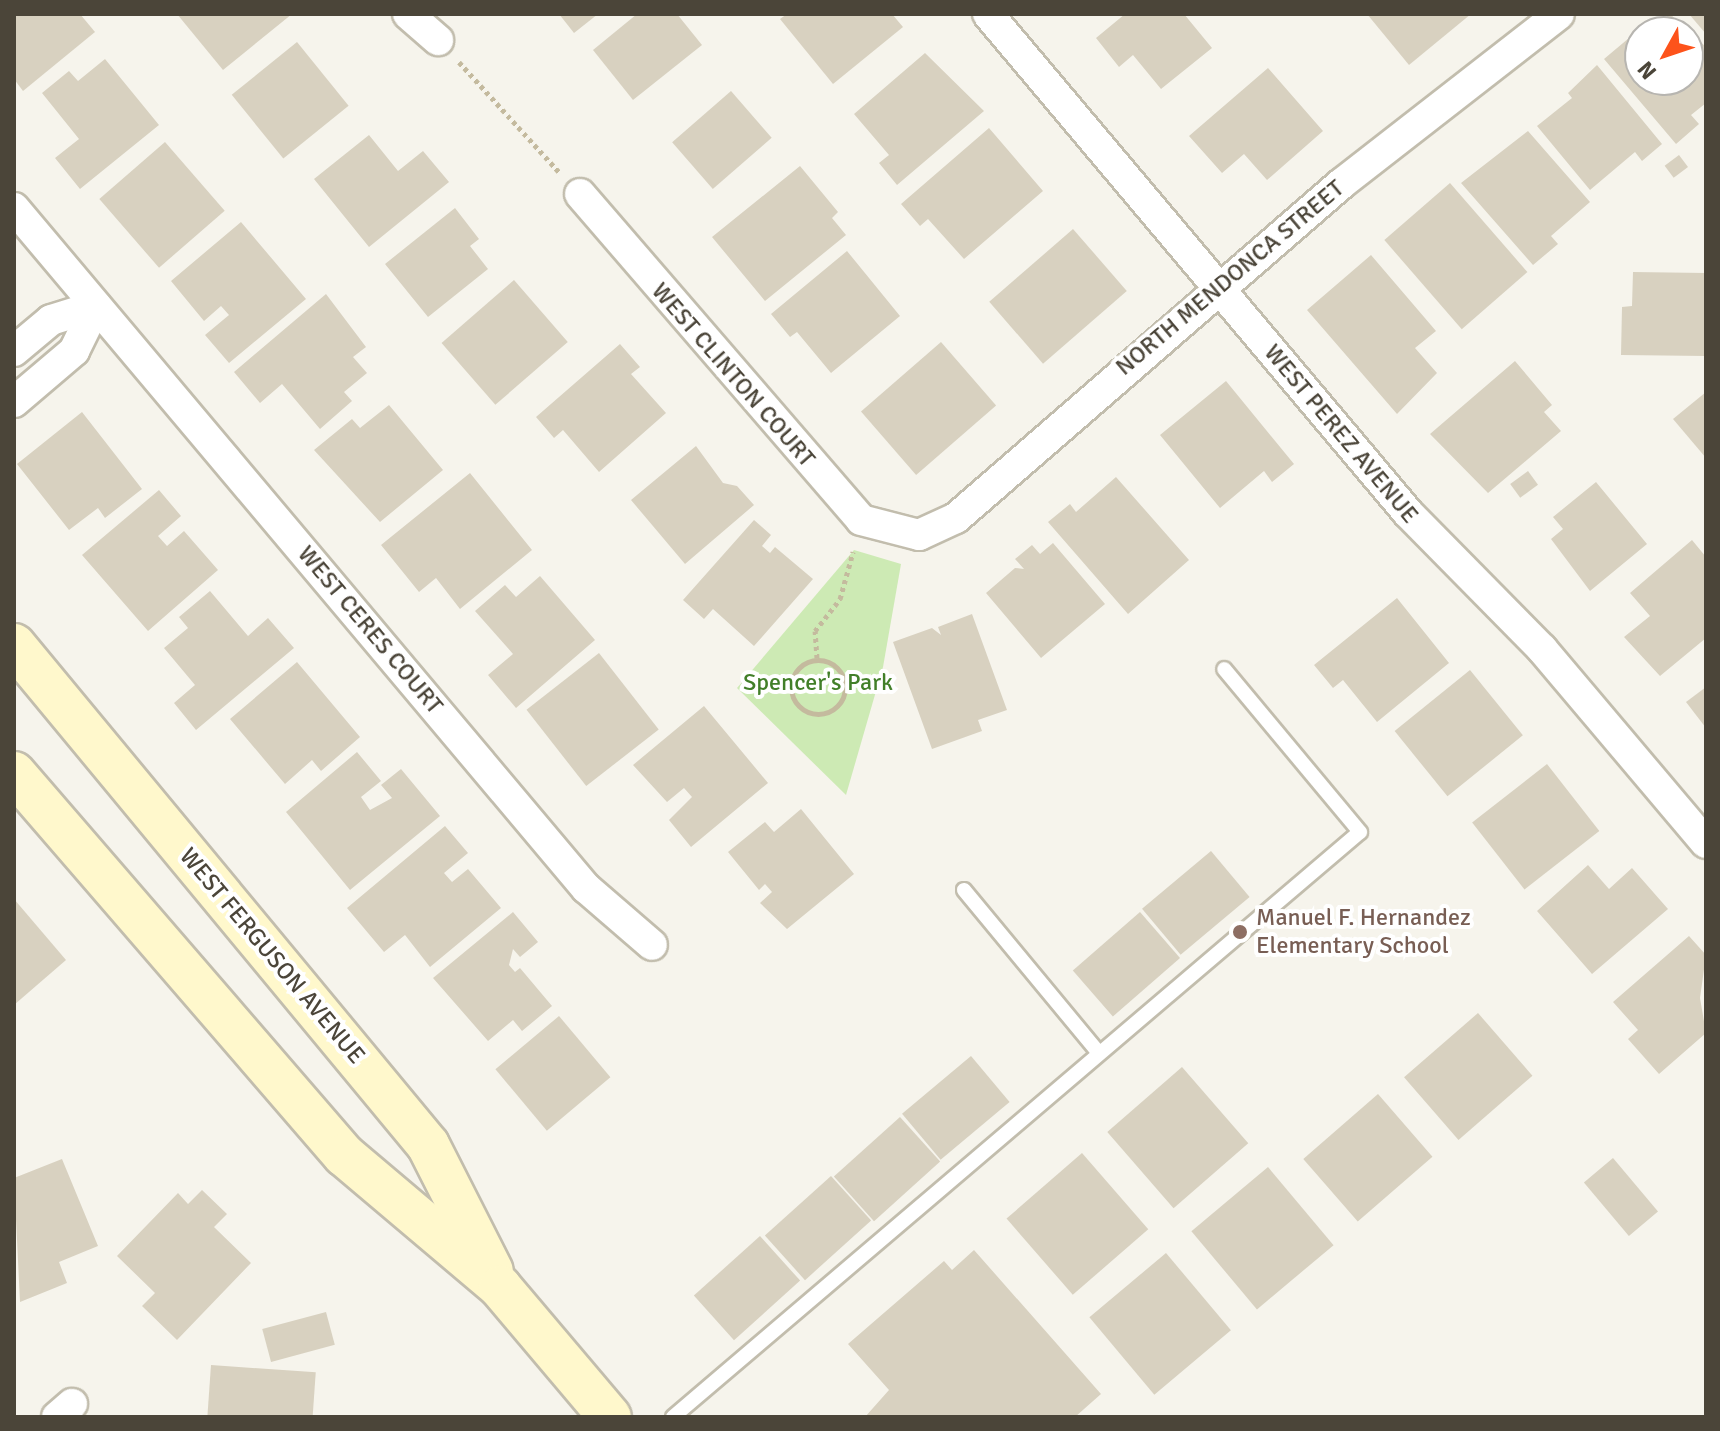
<!DOCTYPE html>
<style>
body{margin:0}
#map{position:relative;width:1720px;height:1431px;overflow:hidden;background:#f6f4ec;font-family:Signika,sans-serif}
div>[style]{position:absolute}
[style*='--x']{left:calc(var(--x)*1px);top:calc(var(--y)*1px);width:calc(var(--w)*1px);rotate:calc(var(--a)*1deg)}
.green>*{inset:0;background:#cdeab4}
.building>*{inset:0;background:#d8d1c0;transform-origin:0 0}
.path>*{height:5px;margin-top:-2.5px;transform-origin:0;background:repeating-linear-gradient(90deg,#c4ba9e 0 4px,transparent 0 8px)}
.path>.ring{margin:-2.5px;padding:0;box-sizing:content-box;background:none;border:5px solid #c4ba9e;border-radius:50%}
.roads{filter:drop-shadow(2px 0 #c2bdad) drop-shadow(-2px 0 #c2bdad) drop-shadow(0 2px #c2bdad) drop-shadow(0 -2px #c2bdad)}
.lane>*{height:14px;margin:-7px;padding:0 7px;transform-origin:7px;border-radius:7px;background:#fff}
.street>*{height:30px;margin:-15px;padding:0 15px;transform-origin:15px;border-radius:15px;background:#fff}
.secondary>*{height:42px;margin:-21px;padding:0 21px;transform-origin:21px;border-radius:21px;background:#fff8cc}
.dots>*{width:22px;height:22px;translate:-50% -50%;box-sizing:border-box;border:4px solid #fff;border-radius:50%}
span{translate:-50% -50%;white-space:nowrap;text-align:center;line-height:1.15;-webkit-text-stroke:8px #fff;paint-order:stroke}
.street-label{font-size:24px;color:#4b4539}
.park-label{font-size:24px;color:#427f29}
.education-label{font-size:24px;color:#785e54}
.left{translate:0 -50%;text-align:left}
.frame{position:absolute;inset:0;border:16px solid #4b4539;pointer-events:none}
.north{position:absolute;left:1624px;top:16px;width:80px;height:80px;box-sizing:border-box;background:#fff;border:2px solid #b7b5b0;border-radius:50%;rotate:230deg;font-size:22px;font-weight:700;line-height:32px;text-align:center;color:#4b4539}
.north::after{content:'';display:block;margin:auto;width:28px;height:36px;background:#fd531b;clip-path:polygon(50% 0,100% 100%,50% 72%,0 100%)}
</style>
<div id="map">
<div class="green">
<i style="clip-path:polygon(854px 550px,901px 564px,883px 667px,846px 795px,737px 688px)"></i>
</div>
<div class="building">
<i style="clip-path:polygon(14px 14px,80px 14px,95px 32px,23px 91px,14px 79px)"></i>
<i style="clip-path:polygon(177px 14px,292px 14px,223px 70px)"></i>
<i style="clip-path:polygon(559px 14px,598px 14px,574px 33px)"></i>
<i style="clip-path:polygon(637px 14px,677px 14px,702px 45px,633px 100px,593px 50px)"></i>
<i style="clip-path:polygon(787px 14px,892px 14px,903px 27px,833px 84px,780px 19px)"></i>
<i style="clip-path:polygon(1125px 14px,1184px 14px,1212px 48px,1161px 89px,1133px 55px,1119px 67px,1096px 38px)"></i>
<i style="clip-path:polygon(1367px 14px,1471px 14px,1409px 65px)"></i>
<i style="clip-path:polygon(1670px 14px,1706px 47px,1706px 103px,1691px 115px,1699px 124px,1676px 144px,1604px 59px,1629px 38px,1634px 44px,1640px 39px,1640px 80px,1688px 80px,1688px 32px,1649px 32px)"></i>
<i style="clip-path:polygon(1689px 14px,1706px 14px,1706px 34px)"></i>
<i style="left:297px;top:42px;width:82px;height:84px;rotate:51deg"></i>
<i style="clip-path:polygon(925px 53px,984px 111px,897px 185px,879px 163px,889px 155px,854px 114px)"></i>
<i style="clip-path:polygon(105px 59px,159px 125px,80px 189px,55px 158px,79px 139px,42px 93px,69px 71px,78px 81px)"></i>
<i style="clip-path:polygon(1597px 65px,1662px 144px,1642px 161px,1635px 152px,1590px 190px,1537px 126px,1572px 98px,1568px 93px)"></i>
<i style="clip-path:polygon(1268px 68px,1323px 131px,1267px 180px,1244px 154px,1222px 173px,1189px 136px)"></i>
<i style="left:731px;top:91px;width:62px;height:78px;rotate:49deg"></i>
<i style="clip-path:polygon(989px 128px,1043px 191px,964px 259px,928px 219px,920px 226px,901px 204px)"></i>
<i style="clip-path:polygon(1528px 131px,1590px 202px,1551px 236px,1558px 244px,1533px 265px,1461px 183px)"></i>
<i style="clip-path:polygon(369px 135px,398px 171px,423px 151px,449px 182px,369px 247px,314px 179px)"></i>
<i style="left:165px;top:142px;width:91px;height:87px;rotate:49deg"></i>
<i style="left:1679px;top:155px;width:15px;height:18px;rotate:53deg"></i>
<i style="clip-path:polygon(800px 166px,838px 212px,832px 218px,846px 235px,765px 301px,712px 237px)"></i>
<i style="left:1450px;top:183px;width:118px;height:87px;rotate:49deg"></i>
<i style="clip-path:polygon(455px 208px,479px 239px,470px 246px,488px 269px,428px 317px,385px 264px)"></i>
<i style="clip-path:polygon(241px 222px,306px 299px,229px 363px,205px 335px,229px 315px,221px 306px,204px 321px,171px 281px)"></i>
<i style="left:1073px;top:229px;width:82px;height:111px;rotate:49deg"></i>
<i style="clip-path:polygon(847px 251px,900px 316px,831px 373px,797px 332px,790px 337px,771px 314px)"></i>
<i style="clip-path:polygon(1371px 255px,1436px 331px,1415px 348px,1437px 373px,1397px 414px,1307px 310px)"></i>
<i style="clip-path:polygon(1633px 272px,1706px 273px,1706px 356px,1621px 355px,1622px 307px,1632px 306px)"></i>
<i style="left:514px;top:280px;width:82px;height:96px;rotate:49deg"></i>
<i style="clip-path:polygon(326px 294px,366px 347px,353px 357px,367px 373px,344px 392px,352px 401px,320px 429px,282px 384px,260px 403px,234px 372px)"></i>
<i style="left:941px;top:342px;width:84px;height:106px;rotate:49deg"></i>
<i style="clip-path:polygon(620px 344px,640px 367px,631px 374px,666px 413px,599px 472px,563px 430px,554px 438px,536px 417px)"></i>
<i style="clip-path:polygon(1515px 361px,1552px 405px,1544px 412px,1561px 431px,1488px 493px,1430px 434px)"></i>
<i style="clip-path:polygon(1226px 381px,1294px 464px,1272px 482px,1264px 471px,1220px 508px,1160px 435px)"></i>
<i style="clip-path:polygon(1706px 392px,1706px 458px,1673px 419px)"></i>
<i style="clip-path:polygon(389px 405px,443px 470px,380px 522px,314px 450px,352px 419px,360px 428px)"></i>
<i style="clip-path:polygon(82px 412px,142px 489px,105px 518px,98px 508px,69px 530px,17px 464px)"></i>
<i style="clip-path:polygon(696px 446px,723px 483px,737px 486px,754px 505px,685px 564px,631px 500px)"></i>
<i style="left:1528px;top:471px;width:17px;height:22px;rotate:54deg"></i>
<i style="clip-path:polygon(470px 473px,532px 550px,460px 609px,436px 578px,419px 592px,381px 545px)"></i>
<i style="clip-path:polygon(1116px 477px,1189px 560px,1128px 614px,1048px 522px,1070px 504px,1076px 512px)"></i>
<i style="clip-path:polygon(1596px 482px,1647px 544px,1590px 591px,1551px 539px,1563px 529px,1553px 517px)"></i>
<i style="clip-path:polygon(159px 490px,181px 516px,158px 536px,167px 546px,184px 531px,218px 570px,148px 631px,82px 555px)"></i>
<i style="clip-path:polygon(754px 520px,771px 535px,762px 546px,770px 553px,775px 547px,813px 579px,754px 646px,713px 609px,704px 619px,683px 600px)"></i>
<i style="clip-path:polygon(1692px 540px,1706px 557px,1706px 638px,1660px 676px,1624px 637px,1650px 616px,1630px 593px)"></i>
<i style="clip-path:polygon(1053px 543px,1105px 604px,1041px 658px,986px 593px,1015px 568px,1024px 569px,1015px 559px,1032px 545px,1040px 554px)"></i>
<i style="clip-path:polygon(540px 576px,595px 640px,516px 708px,488px 675px,513px 654px,475px 611px,505px 585px,516px 597px)"></i>
<i style="clip-path:polygon(210px 591px,248px 636px,268px 618px,294px 648px,196px 730px,174px 703px,195px 685px,164px 648px,188px 628px,179px 617px)"></i>
<i style="clip-path:polygon(1397px 598px,1449px 663px,1377px 722px,1343px 680px,1333px 688px,1314px 665px)"></i>
<i style="clip-path:polygon(972px 614px,1007px 710px,978px 720px,982px 731px,932px 749px,893px 642px,932px 628px,941px 635px,938px 627px)"></i>
<i style="left:599px;top:653px;width:97px;height:92px;rotate:52deg"></i>
<i style="clip-path:polygon(297px 662px,360px 737px,321px 771px,312px 760px,285px 784px,230px 719px)"></i>
<i style="left:1470px;top:670px;width:84px;height:97px;rotate:51deg"></i>
<i style="clip-path:polygon(1706px 687px,1706px 728px,1686px 702px)"></i>
<i style="clip-path:polygon(704px 706px,768px 783px,691px 847px,669px 820px,692px 797px,684px 788px,667px 802px,633px 765px)"></i>
<i style="clip-path:polygon(357px 752px,381px 781px,361px 797px,370px 810px,392px 798px,381px 785px,401px 769px,440px 816px,350px 890px,286px 812px)"></i>
<i style="left:1547px;top:764px;width:85px;height:95px;rotate:52deg"></i>
<i style="clip-path:polygon(801px 809px,854px 874px,787px 929px,760px 903px,772px 892px,765px 884px,759px 890px,728px 852px,765px 822px,774px 832px)"></i>
<i style="clip-path:polygon(445px 826px,468px 853px,444px 873px,452px 882px,468px 869px,501px 908px,430px 967px,405px 935px,384px 952px,347px 908px)"></i>
<i style="left:1211px;top:851px;width:60px;height:90px;rotate:50deg"></i>
<i style="clip-path:polygon(1588px 865px,1609px 889px,1632px 868px,1668px 909px,1592px 974px,1537px 911px)"></i>
<i style="clip-path:polygon(14px 899px,66px 960px,14px 1005px)"></i>
<i style="clip-path:polygon(513px 912px,538px 942px,520px 957px,513px 949px,509px 965px,515px 972px,520px 968px,552px 1006px,522px 1031px,513px 1020px,488px 1041px,433px 978px)"></i>
<i style="left:1140px;top:912px;width:61px;height:89px;rotate:49deg"></i>
<i style="clip-path:polygon(1689px 936px,1706px 955px,1700px 998px,1706px 1033px,1659px 1074px,1628px 1039px,1638px 1030px,1613px 1002px)"></i>
<i style="left:1478px;top:1013px;width:83px;height:98px;rotate:49deg"></i>
<i style="left:559px;top:1016px;width:80px;height:83px;rotate:50deg"></i>
<i style="left:971px;top:1056px;width:60px;height:90px;rotate:50deg"></i>
<i style="left:1182px;top:1067px;width:101px;height:99px;rotate:49deg"></i>
<i style="left:1378px;top:1094px;width:83px;height:99px;rotate:49deg"></i>
<i style="left:900px;top:1117px;width:60px;height:89px;rotate:48deg"></i>
<i style="left:1082px;top:1153px;width:101px;height:100px;rotate:49deg"></i>
<i style="left:1613px;top:1158px;width:70px;height:38px;rotate:50deg"></i>
<i style="clip-path:polygon(62px 1159px,98px 1246px,59px 1262px,67px 1283px,20px 1302px,14px 1178px)"></i>
<i style="left:1268px;top:1167px;width:102px;height:100px;rotate:50deg"></i>
<i style="left:831px;top:1176px;width:60px;height:89px;rotate:48deg"></i>
<i style="clip-path:polygon(202px 1190px,227px 1214px,214px 1227px,251px 1263px,177px 1340px,142px 1306px,155px 1293px,117px 1256px,178px 1193px,188px 1204px)"></i>
<i style="left:760px;top:1236px;width:60px;height:89px;rotate:48deg"></i>
<i style="clip-path:polygon(974px 1250px,1101px 1394px,1075px 1417px,865px 1417px,889px 1390px,848px 1344px,944px 1261px,952px 1270px)"></i>
<i style="left:1166px;top:1253px;width:101px;height:100px;rotate:50deg"></i>
<i style="left:326px;top:1312px;width:34px;height:66px;rotate:75deg"></i>
<i style="left:211px;top:1365px;width:105px;height:52px;rotate:4deg"></i>
</div>
<div class="path">
<i style="--x:459;--y:62;--w:150;--a:47.7"></i>
<i style="--x:817;--y:658;--w:27;--a:-94"></i>
<i style="--x:815;--y:631;--w:41;--a:-52"></i>
<i style="--x:840;--y:599;--w:49;--a:-74.5"></i>
<i class="ring" style="left:791px;top:660px;width:49px;height:49px"></i>
</div>
<div class="roads">
<div class="lane">
<i style="--x:964;--y:890;--w:210;--a:50.4"></i>
<i style="--x:673;--y:1417;--w:902;--a:-40.42"></i>
<i style="--x:1360;--y:832;--w:212;--a:-129.8"></i>
</div>
<div class="street">
<i style="--x:408;--y:14;--w:40;--a:41"></i>
<i style="--x:988;--y:14;--w:652;--a:49.91"></i>
<i style="--x:1408;--y:513;--w:191;--a:45.4"></i>
<i style="--x:1542;--y:649;--w:254;--a:49.8"></i>
<i style="--x:580;--y:194;--w:430;--a:49.2"></i>
<i style="--x:861;--y:520;--w:60;--a:14.5"></i>
<i style="--x:919;--y:535;--w:41;--a:-24.7"></i>
<i style="--x:956;--y:518;--w:510;--a:-40.94"></i>
<i style="--x:1341;--y:184;--w:276;--a:-37.9"></i>
<i style="--x:14;--y:208;--w:889;--a:49.93"></i>
<i style="--x:586;--y:888;--w:87;--a:40.8"></i>
<i style="--x:14;--y:351;--w:48;--a:-40"></i>
<i style="--x:51;--y:320;--w:47;--a:-17.3"></i>
<i style="--x:14;--y:402;--w:79;--a:-40.4"></i>
<i style="--x:74;--y:351;--w:50;--a:-63.9"></i>
<i style="--x:57;--y:1417;--w:20;--a:-41"></i>
</div>
<div class="secondary">
<i style="--x:14;--y:645;--w:649;--a:50.38"></i>
<i style="--x:428;--y:1145;--w:141;--a:63.1"></i>
<i style="--x:14;--y:773;--w:505;--a:49.18"></i>
<i style="--x:344;--y:1155;--w:204;--a:40.2"></i>
<i style="--x:500;--y:1287;--w:170;--a:49.8"></i>
</div>
</div>
<div class="dots">
<i style="left:1240px;top:932px;background:#8d6e63"></i>
</div>
<div class="street-label">
<span style="left:1230px;top:278px;rotate:-40deg">NORTH MENDONCA STREET</span>
<span style="left:733px;top:375px;rotate:49deg">WEST CLINTON COURT</span>
<span style="left:1341px;top:434px;rotate:50deg">WEST PEREZ AVENUE</span>
<span style="left:370px;top:630px;rotate:50deg">WEST CERES COURT</span>
<span style="left:272px;top:956px;rotate:50deg">WEST FERGUSON AVENUE</span>
</div>
<div class="park-label">
<span style="left:818px;top:683px">Spencer's Park</span>
</div>
<div class="education-label">
<span class="left" style="left:1256px;top:932px">Manuel F. Hernandez<br>Elementary School</span>
</div>
<div class="frame"></div>
<div class="north">N</div>
</div>
